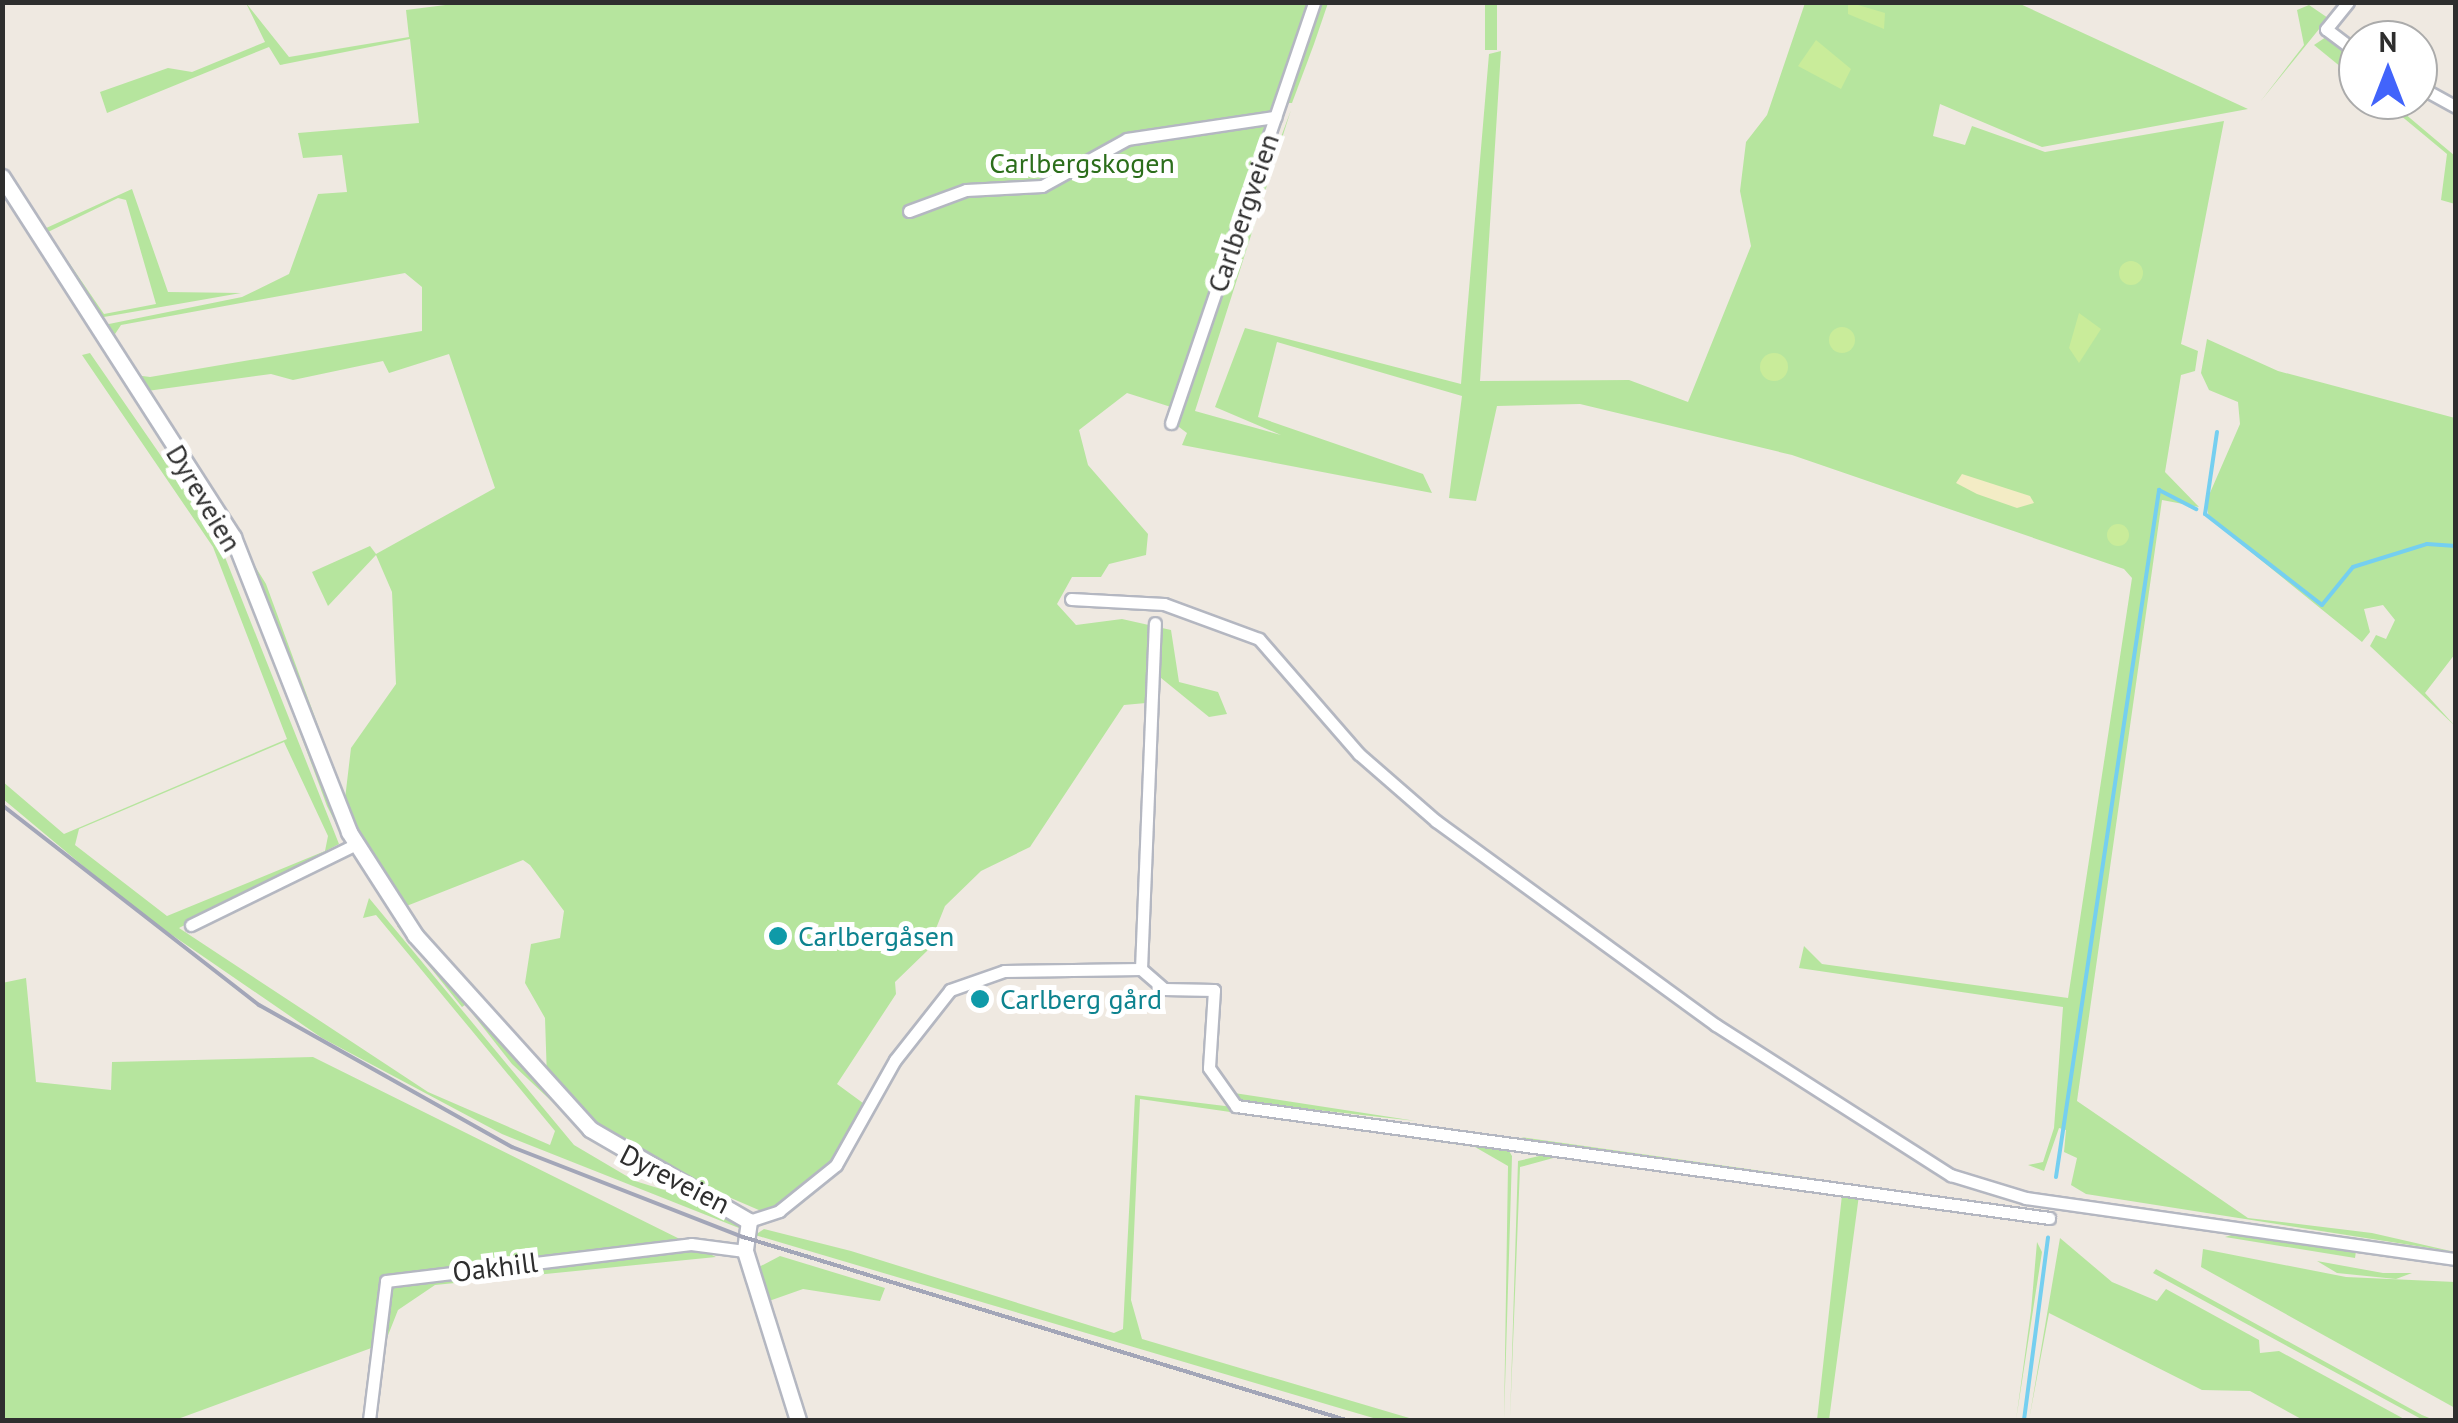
<!DOCTYPE html>
<meta charset="utf-8">
<style>
body{margin:0}
#map{position:relative;width:2458px;height:1423px;overflow:hidden;background:#efe9e1;font-family:"PT Sans",sans-serif}
div>[style]{position:absolute}
[style*='--x']{left:calc(var(--x)*1px);top:calc(var(--y)*1px);width:calc(var(--w)*1px);rotate:calc(var(--a)*1deg)}
.green>*{inset:0;background:#b6e59e;transform-origin:0 0}
.sand>*{inset:0;background:#f3ecc5}
.pitch>*{inset:0;background:#c9ec9a}
.round{border-radius:50%}
.stream>*{height:4px;margin:-2px;padding:0 2px;transform-origin:2px;border-radius:2px;background:#75cff0}
.roads{filter:drop-shadow(2px 0 #b4b7c1) drop-shadow(-2px 0 #b4b7c1) drop-shadow(0 2px #b4b7c1) drop-shadow(0 -2px #b4b7c1)}
.street>*{height:11px;margin:-5.5px;padding:0 5.5px;transform-origin:5.5px;border-radius:5.5px;background:#fff}
.secondary>*{height:15px;margin:-7.5px;padding:0 7.5px;transform-origin:7.5px;border-radius:7.5px;background:#fff}
.rail>*{height:4px;margin:-2px;padding:0 2px;transform-origin:2px;border-radius:2px;background:#a3a6b8}
.dots>*{width:28px;height:28px;translate:-50% -50%;box-sizing:border-box;border:5px solid #fff;border-radius:50%}
span{translate:-50% -50%;white-space:nowrap;text-align:center;line-height:1.15;-webkit-text-stroke:10px #fff;paint-order:stroke}
.park-label{font-size:28px;color:#2c6e1b}
.street-label{font-size:28px;color:#2e2e2e}
.culture-label{font-size:28px;color:#0d838f}
.left{translate:0 -50%;text-align:left}
.frame{position:absolute;inset:0;border:5px solid #2e2e2e;pointer-events:none}
.north{position:absolute;left:2338px;top:20px;width:100px;height:100px;box-sizing:border-box;background:#fff;border:2px solid #ababab;border-radius:50%;rotate:0deg;font-size:28px;font-weight:700;line-height:40px;text-align:center;color:#2e2e2e}
.north::after{content:'';display:block;margin:auto;width:35px;height:45px;background:#4264fb;clip-path:polygon(50% 0,100% 100%,50% 72%,0 100%)}
</style>
<div id="map">
<div class="green">
<i style="clip-path:polygon(evenodd,246px 3px,289px 57px,409px 37px,406px 10px,461px 3px,1309px 3px,1171px 407px,1127px 393px,1079px 430px,1088px 465px,1148px 534px,1146px 555px,1109px 564px,1101px 577px,1072px 577px,1057px 604px,1076px 625px,1122px 619px,1171px 630px,1179px 682px,1218px 692px,1227px 714px,1209px 717px,1150px 669px,1146px 703px,1124px 705px,1030px 847px,981px 871px,945px 906px,927px 951px,895px 982px,896px 994px,837px 1084px,867px 1106px,842px 1151px,766px 1213px,631px 1155px,547px 1079px,545px 1018px,525px 983px,531px 944px,560px 938px,564px 911px,530px 865px,523px 860px,404px 907px,338px 795px,240px 542px,266px 584px,345px 799px,351px 748px,396px 684px,392px 592px,376px 555px,328px 606px,312px 572px,370px 546px,376px 554px,495px 488px,449px 354px,389px 373px,383px 361px,293px 380px,271px 374px,147px 391px,206px 483px,99px 326px,242px 297px,289px 274px,318px 194px,347px 192px,342px 155px,303px 158px,298px 133px,419px 123px,410px 39px,280px 65px,269px 47px,107px 113px,100px 92px,168px 68px,192px 72px,265px 42px,246px 3px,405px 273px,422px 287px,422px 331px,150px 377px,135px 375px,113px 337px,121px 325px,405px 273px)"></i>
<i style="clip-path:polygon(1319px 3px,1328px 3px,1314px 44px,1292px 103px,1284px 103px)"></i>
<i style="left:1485px;top:3px;width:12px;height:47px"></i>
<i style="clip-path:polygon(1805px 3px,2018px 3px,2248px 109px,2042px 147px,1940px 104px,1933px 136px,1965px 145px,1972px 126px,2045px 152px,2224px 121px,2181px 344px,2198px 351px,2195px 371px,2181px 375px,2165px 472px,2199px 507px,2162px 500px,2077px 1101px,2248px 1218px,2372px 1233px,2455px 1252px,2086px 1194px,2071px 1185px,2077px 1158px,2064px 1152px,2066px 1130px,2059px 1128px,2044px 1171px,2028px 1165px,2043px 1162px,2054px 1128px,2063px 1007px,1799px 968px,1804px 946px,1822px 964px,2068px 998px,2132px 578px,2124px 569px,1792px 455px,1580px 404px,1497px 406px,1476px 501px,1449px 498px,1462px 396px,1277px 342px,1258px 417px,1423px 474px,1432px 493px,1182px 445px,1187px 433px,1175px 424px,1291px 110px,1195px 411px,1281px 435px,1215px 407px,1245px 328px,1461px 384px,1489px 54px,1501px 51px,1480px 381px,1629px 380px,1688px 402px,1751px 246px,1740px 191px,1746px 142px,1767px 115px)"></i>
<i style="clip-path:polygon(2309px 5px,2328px 18px,2260px 102px,2304px 45px,2297px 10px)"></i>
<i style="clip-path:polygon(2326px 37px,2358px 58px,2358px 81px,2314px 45px)"></i>
<i style="clip-path:polygon(2382px 100px,2410px 100px,2404px 113px,2455px 156px,2455px 204px,2441px 200px,2447px 154px)"></i>
<i style="clip-path:polygon(evenodd,132px 189px,168px 292px,241px 293px,98px 318px,44px 229px,132px 189px,118px 198px,126px 200px,156px 304px,104px 314px,48px 232px,118px 198px)"></i>
<i style="clip-path:polygon(2207px 339px,2278px 371px,2455px 418px,2455px 654px,2425px 693px,2455px 726px,2370px 646px,2376px 635px,2386px 639px,2395px 620px,2383px 605px,2364px 609px,2370px 632px,2362px 642px,2209px 518px,2206px 502px,2240px 424px,2238px 402px,2209px 390px,2201px 373px)"></i>
<i style="clip-path:polygon(evenodd,90px 353px,217px 537px,339px 844px,179px 928px,428px 1092px,550px 1145px,555px 1131px,376px 915px,363px 918px,369px 898px,574px 1145px,635px 1181px,726px 1209px,744px 1230px,502px 1134px,322px 1038px,137px 911px,3px 799px,2px 781px,64px 834px,287px 739px,213px 547px,82px 355px,90px 353px,284px 742px,328px 836px,325px 851px,167px 916px,75px 845px,79px 829px,284px 742px)"></i>
<i style="clip-path:polygon(230px 543px,344px 837px,343px 838px,327px 806px)"></i>
<i style="clip-path:polygon(400px 923px,465px 1005px,462px 1007px,397px 926px)"></i>
<i style="clip-path:polygon(26px 978px,36px 1082px,111px 1090px,112px 1062px,313px 1057px,716px 1257px,435px 1285px,398px 1310px,385px 1343px,175px 1420px,3px 1420px,2px 983px)"></i>
<i style="clip-path:polygon(471px 1012px,580px 1126px,579px 1127px,512px 1064px)"></i>
<i style="clip-path:polygon(1135px 1095px,1225px 1106px,1508px 1149px,1512px 1156px,1504px 1420px,1508px 1166px,1475px 1147px,1140px 1099px,1131px 1300px,1142px 1339px,1416px 1420px,1380px 1420px,755px 1235px,764px 1229px,851px 1251px,1114px 1333px,1123px 1329px)"></i>
<i style="clip-path:polygon(1228px 1095px,1234px 1093px,1416px 1121px,1237px 1101px)"></i>
<i style="clip-path:polygon(1521px 1137px,1811px 1178px,1857px 1186px,1543px 1145px)"></i>
<i style="clip-path:polygon(1548px 1154px,1859px 1195px,1829px 1420px,1817px 1420px,1842px 1195px,1557px 1157px,1520px 1167px,1510px 1420px,1518px 1161px)"></i>
<i style="clip-path:polygon(2238px 1233px,2356px 1251px,2355px 1258px,2225px 1237px)"></i>
<i style="clip-path:polygon(2060px 1238px,2112px 1282px,2157px 1301px,2166px 1289px,2259px 1340px,2260px 1353px,2279px 1351px,2406px 1420px,2303px 1420px,2250px 1391px,2202px 1390px,2049px 1313px,2029px 1420px)"></i>
<i style="clip-path:polygon(2037px 1242px,2042px 1252px,2016px 1420px,2031px 1311px)"></i>
<i style="clip-path:polygon(2203px 1249px,2346px 1277px,2455px 1282px,2455px 1408px,2201px 1267px)"></i>
<i style="clip-path:polygon(780px 1256px,885px 1288px,880px 1301px,803px 1289px,769px 1301px,757px 1268px)"></i>
<i style="clip-path:polygon(2317px 1261px,2383px 1273px,2412px 1273px,2396px 1279px,2337px 1273px)"></i>
<i style="clip-path:polygon(2156px 1269px,2422px 1415px,2434px 1420px,2423px 1420px,2153px 1273px)"></i>
</div>
<div class="sand">
<i style="clip-path:polygon(1962px 474px,2030px 496px,2034px 503px,2017px 508px,1977px 494px,1956px 483px)"></i>
</div>
<div class="pitch">
<i style="clip-path:polygon(1848px 2px,1885px 13px,1884px 29px,1848px 14px)"></i>
<i style="clip-path:polygon(1816px 40px,1851px 69px,1841px 89px,1798px 66px)"></i>
<i class="round" style="left:2119px;top:261px;width:24px;height:24px"></i>
<i style="clip-path:polygon(2079px 313px,2101px 329px,2079px 363px,2069px 348px)"></i>
<i class="round" style="left:1829px;top:327px;width:26px;height:26px"></i>
<i class="round" style="left:1760px;top:353px;width:28px;height:28px"></i>
<i class="round" style="left:2107px;top:524px;width:22px;height:22px"></i>
</div>
<div class="stream">
<i style="--x:2217;--y:432;--w:83;--a:98.3"></i>
<i style="--x:2205;--y:514;--w:148;--a:37.9"></i>
<i style="--x:2322;--y:605;--w:49;--a:-50.8"></i>
<i style="--x:2353;--y:567;--w:77;--a:-17.3"></i>
<i style="--x:2427;--y:544;--w:29;--a:4"></i>
<i style="--x:2056;--y:1177;--w:695;--a:-81.47"></i>
<i style="--x:2159;--y:490;--w:42;--a:27.2"></i>
<i style="--x:2024;--y:1420;--w:184;--a:-82.5"></i>
</div>
<div class="roads">
<div class="street">
<i style="--x:2348;--y:2;--w:35;--a:129"></i>
<i style="--x:2326;--y:29;--w:40;--a:37"></i>
<i style="--x:2418;--y:86;--w:43;--a:28.9"></i>
<i style="--x:909;--y:211;--w:61;--a:-20.2"></i>
<i style="--x:966;--y:190;--w:76;--a:-3"></i>
<i style="--x:1042;--y:186;--w:97;--a:-28.9"></i>
<i style="--x:1127;--y:139;--w:150;--a:-8.5"></i>
<i style="--x:1171;--y:423;--w:445;--a:-71.2"></i>
<i style="--x:1071;--y:599;--w:93;--a:3.1"></i>
<i style="--x:1164;--y:604;--w:101;--a:20.2"></i>
<i style="--x:1259;--y:639;--w:152;--a:49"></i>
<i style="--x:1359;--y:754;--w:102;--a:41"></i>
<i style="--x:1436;--y:821;--w:346;--a:36.1"></i>
<i style="--x:1716;--y:1025;--w:279;--a:32.6"></i>
<i style="--x:1951;--y:1175;--w:78;--a:17"></i>
<i style="--x:2026;--y:1198;--w:434;--a:8.1"></i>
<i style="--x:191;--y:925;--w:184;--a:-26.1"></i>
<i style="--x:1141;--y:969;--w:30;--a:41"></i>
<i style="--x:1164;--y:989;--w:50;--a:1.1"></i>
<i style="--x:1214;--y:990;--w:78;--a:93.7"></i>
<i style="--x:1209;--y:1068;--w:47;--a:54.6"></i>
<i style="--x:1236;--y:1106;--w:821;--a:7.84"></i>
<i style="--x:1141;--y:969;--w:346;--a:-87.7"></i>
<i style="--x:749;--y:1221;--w:32;--a:-18"></i>
<i style="--x:779;--y:1211;--w:73;--a:-38.9"></i>
<i style="--x:836;--y:1165;--w:120;--a:-60.7"></i>
<i style="--x:895;--y:1060;--w:89;--a:-51.8"></i>
<i style="--x:950;--y:990;--w:57;--a:-19.4"></i>
<i style="--x:1004;--y:971;--w:137;--a:-0.8"></i>
<i style="--x:369;--y:1420;--w:140;--a:-83"></i>
<i style="--x:386;--y:1281;--w:307;--a:-6.9"></i>
<i style="--x:691;--y:1244;--w:54;--a:7.4"></i>
</div>
<div class="secondary">
<i style="--x:2;--y:177;--w:428;--a:57.3"></i>
<i style="--x:233;--y:537;--w:317;--a:68.5"></i>
<i style="--x:349;--y:832;--w:122;--a:57.3"></i>
<i style="--x:415;--y:935;--w:261;--a:47.9"></i>
<i style="--x:590;--y:1129;--w:184;--a:30.1"></i>
<i style="--x:749;--y:1221;--w:30;--a:98"></i>
<i style="--x:745;--y:1251;--w:177;--a:72.6"></i>
</div>
</div>
<div class="rail">
<i style="--x:2;--y:805;--w:326;--a:37.9"></i>
<i style="--x:259;--y:1005;--w:290;--a:29.3"></i>
<i style="--x:512;--y:1147;--w:248;--a:21.3"></i>
<i style="--x:743;--y:1237;--w:630;--a:16.88"></i>
</div>
<div class="dots">
<i style="left:778px;top:936px;background:#0f9aa8"></i>
<i style="left:980px;top:999px;background:#0f9aa8"></i>
</div>
<div class="park-label">
<span style="left:1082px;top:163px">Carlbergskogen</span>
</div>
<div class="street-label">
<span style="left:1243px;top:213px;rotate:-71deg">Carlbergveien</span>
<span style="left:204px;top:498px;rotate:59deg">Dyreveien</span>
<span style="left:675px;top:1179px;rotate:27deg">Dyreveien</span>
<span style="left:495px;top:1267px;rotate:-7deg">Oakhill</span>
</div>
<div class="culture-label">
<span class="left" style="left:798px;top:936px">Carlbergåsen</span>
<span class="left" style="left:1000px;top:999px">Carlberg gård</span>
</div>
<div class="frame"></div>
<div class="north">N</div>
</div>
